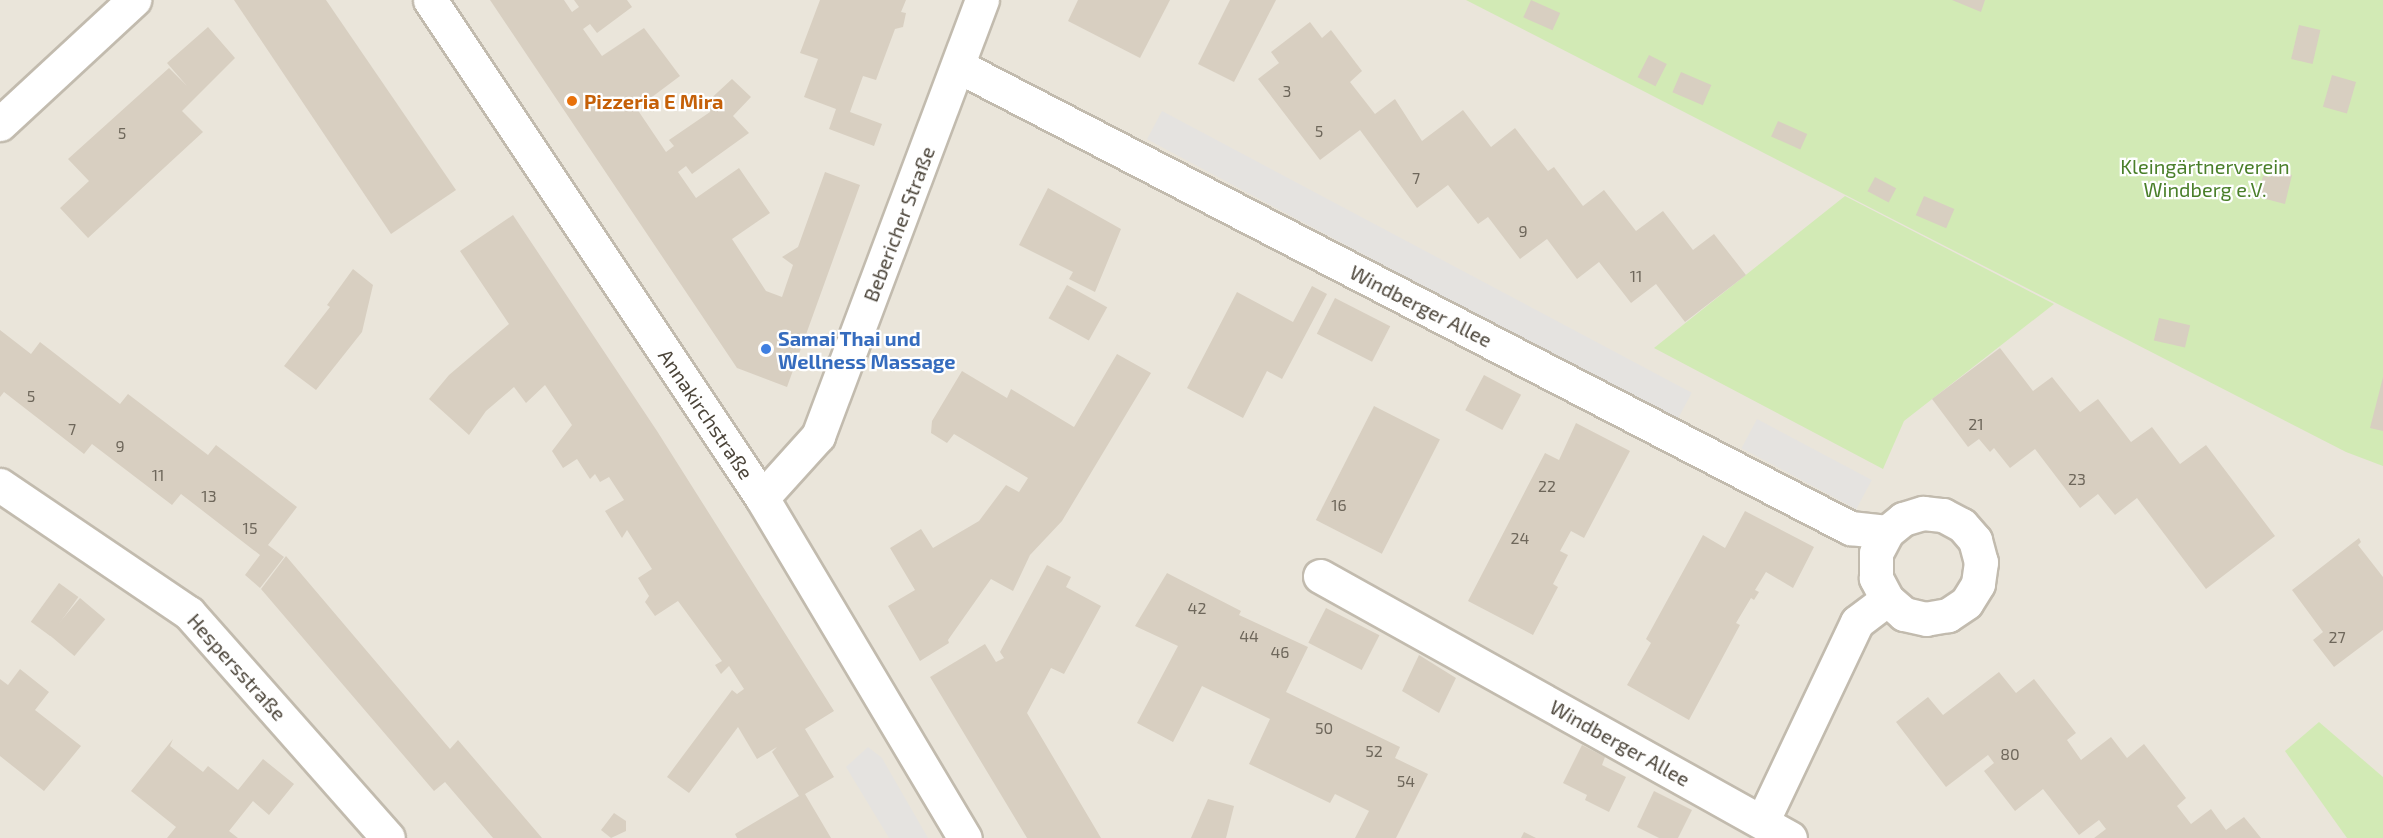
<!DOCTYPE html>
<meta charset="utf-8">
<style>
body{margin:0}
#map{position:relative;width:2383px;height:838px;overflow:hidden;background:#f6f3ec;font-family:"Exo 2",sans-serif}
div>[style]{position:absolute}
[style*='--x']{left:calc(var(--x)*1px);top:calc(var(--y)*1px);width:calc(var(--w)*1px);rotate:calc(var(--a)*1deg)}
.residential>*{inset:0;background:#eae5da;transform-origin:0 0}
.green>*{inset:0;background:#d2eab5}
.parking>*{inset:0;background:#e5e3e0;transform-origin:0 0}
.building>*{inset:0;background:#d8cfc1;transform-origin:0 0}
.roads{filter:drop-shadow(2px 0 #c2bbae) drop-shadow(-2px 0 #c2bbae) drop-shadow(0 2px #c2bbae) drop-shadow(0 -2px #c2bbae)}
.minor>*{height:33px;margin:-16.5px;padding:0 16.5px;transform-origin:16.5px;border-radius:16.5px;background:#fff}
.dots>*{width:16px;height:16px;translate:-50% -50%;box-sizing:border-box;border:3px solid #fff;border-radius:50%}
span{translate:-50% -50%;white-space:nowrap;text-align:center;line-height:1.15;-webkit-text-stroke:4.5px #fff;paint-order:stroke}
.number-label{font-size:16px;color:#6e675b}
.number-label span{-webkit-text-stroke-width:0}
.food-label{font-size:20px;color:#c56008;font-weight:700}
.left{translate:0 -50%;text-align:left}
.park-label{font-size:20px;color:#4a7f2a}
.street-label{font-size:20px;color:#4b4439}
.shop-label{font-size:20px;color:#366cbe;font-weight:700}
</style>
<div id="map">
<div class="residential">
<i style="left:0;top:0;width:2383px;height:838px"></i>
</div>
<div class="green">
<i style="clip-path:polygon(1466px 0,2383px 0,2383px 466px,2346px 452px)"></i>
<i style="clip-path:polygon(1845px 196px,2054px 304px,1904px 421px,1883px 469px,1654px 348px)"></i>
<i style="clip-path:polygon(2319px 722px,2383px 777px,2383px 838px,2347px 838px,2285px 751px)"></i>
</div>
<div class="parking">
<i style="left:1162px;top:111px;width:600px;height:32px;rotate:28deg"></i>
<i style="left:1757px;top:419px;width:130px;height:33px;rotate:28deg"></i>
<i style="clip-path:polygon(868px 747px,882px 758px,928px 838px,889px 838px,846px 767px)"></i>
</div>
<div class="building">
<i style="clip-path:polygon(234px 0,326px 0,456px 190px,391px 234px)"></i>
<i style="clip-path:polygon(490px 0,564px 0,572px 12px,579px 7px,574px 0,627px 0,632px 7px,597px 33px,590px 24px,583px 29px,602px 56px,644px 28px,680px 76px,644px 103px,640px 98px,633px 103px,666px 152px,674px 146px,669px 140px,710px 112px,705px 104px,732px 79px,751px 97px,733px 116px,749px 133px,692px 174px,686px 166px,678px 172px,696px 198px,739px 168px,770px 213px,732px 239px,766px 291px,782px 297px,793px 265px,782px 257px,798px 247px,825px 172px,860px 185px,787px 387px,737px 368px)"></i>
<i style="clip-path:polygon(820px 0,906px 0,901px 12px,906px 13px,903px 27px,895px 29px,876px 80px,863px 76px,850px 112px,882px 124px,874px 146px,829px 129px,836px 109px,804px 97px,818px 59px,800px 53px)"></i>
<i style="clip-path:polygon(1078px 0,1170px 0,1140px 58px,1068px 21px)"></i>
<i style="clip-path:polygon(1230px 0,1276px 0,1234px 82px,1198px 64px)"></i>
<i style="left:1531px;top:0;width:32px;height:19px;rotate:24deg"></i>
<i style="clip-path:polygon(1952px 0,1985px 0,1981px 12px)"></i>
<i style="clip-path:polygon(1310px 22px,1322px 38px,1331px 30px,1362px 71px,1350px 82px,1375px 114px,1395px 99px,1422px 141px,1463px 110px,1491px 147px,1515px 128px,1548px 171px,1554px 167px,1583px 206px,1604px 190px,1636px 231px,1663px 211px,1693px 250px,1714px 234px,1746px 275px,1685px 322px,1656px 284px,1631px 303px,1599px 262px,1577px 279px,1547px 239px,1520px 259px,1488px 217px,1478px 224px,1448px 185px,1417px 208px,1360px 130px,1320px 160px,1258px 79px,1279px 63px,1271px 52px)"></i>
<i style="left:2299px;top:25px;width:22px;height:35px;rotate:13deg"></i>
<i style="clip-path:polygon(208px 27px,235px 58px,182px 111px,203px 132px,88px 238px,60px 208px,89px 181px,68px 159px,169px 68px,187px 86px,167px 63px)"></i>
<i style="left:1649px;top:55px;width:20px;height:25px;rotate:27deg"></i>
<i style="left:1681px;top:72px;width:33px;height:22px;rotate:23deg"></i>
<i style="left:2332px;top:75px;width:25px;height:33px;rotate:16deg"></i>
<i style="left:1778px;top:121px;width:32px;height:17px;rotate:24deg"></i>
<i style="clip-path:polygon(2271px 171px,2292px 175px,2285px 204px,2258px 197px,2263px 176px,2269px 177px)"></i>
<i style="left:1875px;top:177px;width:24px;height:16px;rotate:28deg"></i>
<i style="clip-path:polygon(1048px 188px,1121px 229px,1095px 292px,1069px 279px,1073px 272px,1019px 245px)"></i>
<i style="left:1924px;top:196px;width:33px;height:21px;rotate:23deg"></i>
<i style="clip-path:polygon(513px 215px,657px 431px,834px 711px,805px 729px,834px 777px,805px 794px,831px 838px,737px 838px,735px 834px,799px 796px,772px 752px,777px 747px,757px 759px,738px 727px,689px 793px,667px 777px,732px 690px,737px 694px,744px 689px,729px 666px,721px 674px,715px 665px,722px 661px,678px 601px,655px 616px,645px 602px,649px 596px,638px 578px,652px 569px,627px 530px,622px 538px,605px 511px,624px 500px,609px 477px,600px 482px,595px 474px,590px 479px,577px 459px,563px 468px,552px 451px,572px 425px,545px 385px,526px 403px,514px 387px,486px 411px,469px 435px,429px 399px,449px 375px,509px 324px,460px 251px)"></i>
<i style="clip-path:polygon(353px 269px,373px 285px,362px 332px,316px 390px,284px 366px,330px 307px,327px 305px)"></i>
<i style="left:1067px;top:285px;width:46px;height:38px;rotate:29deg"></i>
<i style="clip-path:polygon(1312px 286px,1327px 294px,1308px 330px,1282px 379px,1267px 371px,1243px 418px,1187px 388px,1237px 292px,1293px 322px)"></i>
<i style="left:1335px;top:298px;width:62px;height:40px;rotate:27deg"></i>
<i style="left:2159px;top:318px;width:32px;height:23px;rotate:13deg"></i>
<i style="clip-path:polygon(0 330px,31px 354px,40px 342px,120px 404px,128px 394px,208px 455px,216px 445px,297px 507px,268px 545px,284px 557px,260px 588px,245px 575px,260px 555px,181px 494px,172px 505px,92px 444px,84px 454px,4px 392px,0 397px)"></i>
<i style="clip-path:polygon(2000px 348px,2033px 391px,2052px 377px,2080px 412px,2098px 399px,2131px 442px,2152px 427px,2180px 464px,2206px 445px,2275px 536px,2206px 589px,2137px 498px,2115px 515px,2098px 494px,2080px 508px,2035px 449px,2010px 468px,1994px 448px,1990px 452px,1979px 439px,1968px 447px,1932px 399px)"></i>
<i style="clip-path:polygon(1117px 354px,1151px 373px,1062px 521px,1030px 555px,1013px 591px,991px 579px,948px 640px,949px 643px,920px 661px,888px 606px,915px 590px,890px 548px,921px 529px,933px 548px,979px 521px,1006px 485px,1019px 492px,1028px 478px,954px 434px,947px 443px,931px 433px,932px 421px,962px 371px,1007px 398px,1011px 389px,1074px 427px)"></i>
<i style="left:1484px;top:375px;width:42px;height:40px;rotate:28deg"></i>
<i style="clip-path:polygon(2383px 377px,2383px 431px,2370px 428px)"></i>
<i style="left:1374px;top:406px;width:74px;height:128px;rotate:27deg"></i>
<i style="clip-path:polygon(1576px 423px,1630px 451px,1584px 538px,1571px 531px,1560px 551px,1568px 555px,1553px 584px,1558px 587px,1533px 635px,1468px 601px,1545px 453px,1559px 460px)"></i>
<i style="clip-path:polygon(1745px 511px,1814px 547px,1793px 588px,1766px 572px,1755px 590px,1759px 592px,1754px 600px,1751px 598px,1736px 623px,1740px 625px,1689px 720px,1627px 685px,1651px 643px,1646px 639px,1703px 535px,1725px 548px)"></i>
<i style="clip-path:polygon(2359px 538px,2361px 542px,2358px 545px,2383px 577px,2383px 630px,2334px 667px,2313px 640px,2323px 632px,2292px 590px)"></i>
<i style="clip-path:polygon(286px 556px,450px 749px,458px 740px,542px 838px,493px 838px,445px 782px,434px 791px,261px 589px)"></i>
<i style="clip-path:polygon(1047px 565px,1071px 577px,1066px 587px,1101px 606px,1064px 674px,1051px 668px,1027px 713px,1101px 838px,1027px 838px,930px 677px,985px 644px,996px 662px,1004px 658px,1000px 652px)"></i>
<i style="clip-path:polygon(1167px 573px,1241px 611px,1239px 615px,1308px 647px,1286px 692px,1400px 747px,1395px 758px,1428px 774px,1396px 838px,1355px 838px,1369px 811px,1335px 794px,1330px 803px,1249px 764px,1270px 719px,1202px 686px,1173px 742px,1137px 723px,1178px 646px,1135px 626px)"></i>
<i style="left:59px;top:583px;width:24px;height:48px;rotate:36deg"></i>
<i style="left:80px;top:598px;width:33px;height:48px;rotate:40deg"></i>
<i style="left:1326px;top:608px;width:60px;height:39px;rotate:27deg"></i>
<i style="clip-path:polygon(1419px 655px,1456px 678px,1439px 713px,1402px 691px)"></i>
<i style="clip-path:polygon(20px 669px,49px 692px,35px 710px,81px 746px,44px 791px,0 756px,0 679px,8px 685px)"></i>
<i style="clip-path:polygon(1999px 672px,2016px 693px,2034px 679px,2076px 733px,2067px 740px,2081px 760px,2111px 737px,2127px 758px,2144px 744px,2186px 798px,2177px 806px,2191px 824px,2211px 809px,2226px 830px,2244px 817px,2261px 838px,2094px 838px,2106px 829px,2099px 820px,2079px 835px,2043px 789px,2015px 811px,1984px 771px,1994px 763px,1988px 755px,1946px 787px,1896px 722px,1928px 697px,1943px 715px)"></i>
<i style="clip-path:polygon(173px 739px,170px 746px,203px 772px,208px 766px,238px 790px,263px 759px,294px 784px,269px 815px,253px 801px,229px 831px,238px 838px,167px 838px,176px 827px,131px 791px)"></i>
<i style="clip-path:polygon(1582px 745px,1605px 757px,1602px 765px,1626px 777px,1609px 812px,1585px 800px,1587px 795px,1563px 783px)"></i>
<i style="clip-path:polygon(1654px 791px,1692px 810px,1678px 838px,1659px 838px,1637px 827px)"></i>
<i style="clip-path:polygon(1208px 799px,1234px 806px,1226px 838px,1191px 838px)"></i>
<i style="clip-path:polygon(614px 813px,626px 821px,626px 831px,611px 838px,601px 830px)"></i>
<i style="clip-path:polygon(1524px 832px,1536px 838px,1521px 838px)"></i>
</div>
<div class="roads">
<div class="minor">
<i style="--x:430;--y:0;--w:599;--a:56.31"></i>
<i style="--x:762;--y:498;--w:396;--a:59.2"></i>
<i style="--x:958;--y:66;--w:1005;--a:27.38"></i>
<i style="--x:1850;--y:528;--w:37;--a:6"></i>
<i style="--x:1887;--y:532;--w:21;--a:-39"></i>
<i style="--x:1903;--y:519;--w:21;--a:-17"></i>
<i style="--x:1923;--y:513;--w:20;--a:6"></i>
<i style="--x:1943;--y:515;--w:21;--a:28"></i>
<i style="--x:1962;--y:525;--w:20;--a:49"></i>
<i style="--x:1975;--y:540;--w:23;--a:75"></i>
<i style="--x:1981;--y:562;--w:22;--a:98"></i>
<i style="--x:1978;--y:584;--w:22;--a:122"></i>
<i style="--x:1966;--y:603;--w:22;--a:146"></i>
<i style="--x:1948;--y:615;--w:22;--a:170"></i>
<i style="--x:1926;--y:619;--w:23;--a:-167"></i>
<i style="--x:1904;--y:614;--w:23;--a:-139"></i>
<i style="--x:1887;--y:599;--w:24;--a:-118"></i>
<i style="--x:1876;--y:578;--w:25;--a:-90"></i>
<i style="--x:1876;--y:553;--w:24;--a:-62"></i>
<i style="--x:0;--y:124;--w:183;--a:-42.8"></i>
<i style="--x:0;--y:485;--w:228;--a:34.1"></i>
<i style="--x:189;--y:613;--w:300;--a:48.5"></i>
<i style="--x:762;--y:498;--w:84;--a:-47.9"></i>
<i style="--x:818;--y:436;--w:466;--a:-69.4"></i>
<i style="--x:1320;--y:576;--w:538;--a:29.14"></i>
<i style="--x:1763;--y:820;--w:219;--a:-64.6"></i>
<i style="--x:1857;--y:622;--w:38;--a:-37"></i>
</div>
</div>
<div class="dots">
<i style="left:572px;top:101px;background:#e8710a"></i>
<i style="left:766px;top:349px;background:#3f7fe0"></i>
</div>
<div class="number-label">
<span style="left:1287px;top:91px">3</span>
<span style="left:1319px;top:131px">5</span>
<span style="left:122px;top:133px">5</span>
<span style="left:1416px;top:178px">7</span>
<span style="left:1523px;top:231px">9</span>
<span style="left:1636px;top:276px">11</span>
<span style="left:31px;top:396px">5</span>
<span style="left:1976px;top:424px">21</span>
<span style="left:72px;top:429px">7</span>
<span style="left:120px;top:446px">9</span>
<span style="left:158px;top:475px">11</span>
<span style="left:2077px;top:479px">23</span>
<span style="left:1547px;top:486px">22</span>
<span style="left:209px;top:496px">13</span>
<span style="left:1339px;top:505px">16</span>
<span style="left:250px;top:528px">15</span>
<span style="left:1520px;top:538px">24</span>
<span style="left:1197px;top:608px">42</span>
<span style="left:1249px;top:636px">44</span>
<span style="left:2337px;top:637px">27</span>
<span style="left:1280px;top:652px">46</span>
<span style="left:1324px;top:728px">50</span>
<span style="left:1374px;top:751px">52</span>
<span style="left:2010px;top:754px">80</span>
<span style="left:1406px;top:781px">54</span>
</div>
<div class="food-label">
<span class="left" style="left:584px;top:101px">Pizzeria E Mira</span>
</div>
<div class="park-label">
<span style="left:2205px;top:178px">Kleingärtnerverein<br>Windberg e.V.</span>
</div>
<div class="street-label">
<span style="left:899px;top:224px;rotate:-69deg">Bebericher Straße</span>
<span style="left:1421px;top:306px;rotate:27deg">Windberger Allee</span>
<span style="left:706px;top:414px;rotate:56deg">Annakirchstraße</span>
<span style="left:237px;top:667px;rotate:48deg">Hespersstraße</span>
<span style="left:1620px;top:743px;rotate:29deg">Windberger Allee</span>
</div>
<div class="shop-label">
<span class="left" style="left:778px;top:350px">Samai Thai und<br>Wellness Massage</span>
</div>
</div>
